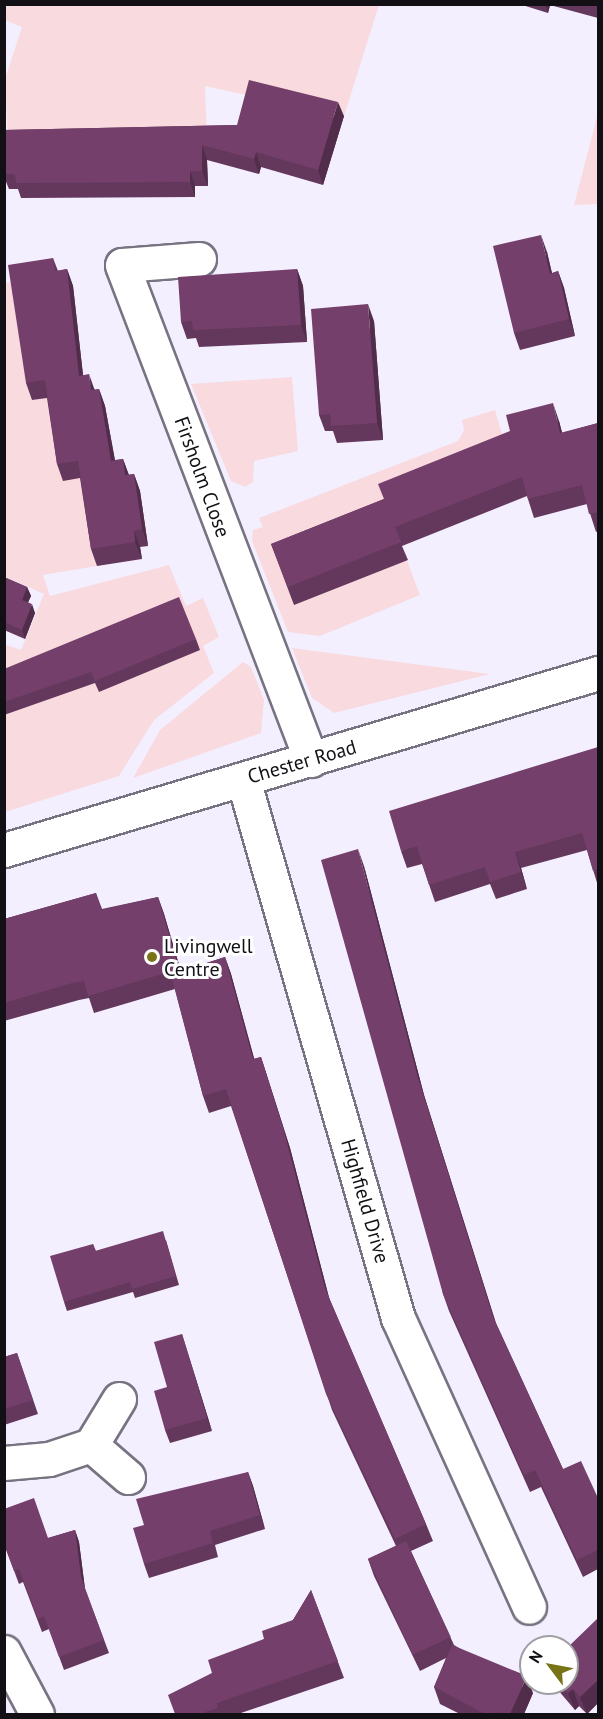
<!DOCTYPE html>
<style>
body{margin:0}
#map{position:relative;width:603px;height:1719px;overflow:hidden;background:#f4efff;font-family:"PT Sans",sans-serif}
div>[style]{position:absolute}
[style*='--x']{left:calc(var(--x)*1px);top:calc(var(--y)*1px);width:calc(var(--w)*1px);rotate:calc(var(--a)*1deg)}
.green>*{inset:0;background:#f8dadf}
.roads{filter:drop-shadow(2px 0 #787381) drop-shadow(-2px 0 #787381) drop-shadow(0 2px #787381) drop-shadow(0 -2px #787381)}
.minor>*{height:33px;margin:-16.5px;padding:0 16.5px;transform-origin:16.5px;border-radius:16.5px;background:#fff}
.trunk>*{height:33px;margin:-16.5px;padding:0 16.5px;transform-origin:16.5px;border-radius:16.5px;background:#fff}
.wall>*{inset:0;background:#64375c}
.shaded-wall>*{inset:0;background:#512d4b}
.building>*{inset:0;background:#74406b;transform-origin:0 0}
.dots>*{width:16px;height:16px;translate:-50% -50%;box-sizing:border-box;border:3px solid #fff;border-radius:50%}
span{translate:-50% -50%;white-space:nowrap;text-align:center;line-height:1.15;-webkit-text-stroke:6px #fff;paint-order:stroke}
.street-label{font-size:20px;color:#121015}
.poi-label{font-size:20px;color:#121015}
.left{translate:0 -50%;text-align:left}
.frame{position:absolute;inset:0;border:6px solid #121015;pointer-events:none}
.north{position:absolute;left:519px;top:1635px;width:60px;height:60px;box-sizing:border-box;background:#fff;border:2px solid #a09fa1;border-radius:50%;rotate:302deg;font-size:16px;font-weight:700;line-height:24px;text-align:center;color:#121015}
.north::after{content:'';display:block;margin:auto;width:21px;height:27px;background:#787316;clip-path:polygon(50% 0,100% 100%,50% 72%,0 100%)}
</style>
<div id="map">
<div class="green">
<i style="clip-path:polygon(4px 5px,379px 5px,344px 116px,205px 86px,207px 140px,8px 144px,5px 79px,22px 27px,5px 20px)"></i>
<i style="clip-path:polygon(598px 113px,598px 204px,574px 205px)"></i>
<i style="clip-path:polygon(14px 282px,32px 400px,51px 397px,84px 478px,97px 566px,43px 575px,50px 596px,169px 565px,186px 606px,203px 598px,219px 637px,203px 646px,214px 673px,154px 720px,119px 776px,5px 812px,4px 644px,21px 650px,44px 594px,5px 577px,4px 283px)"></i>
<i style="clip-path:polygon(292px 377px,298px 451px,254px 461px,253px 482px,245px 487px,231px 481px,191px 384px)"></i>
<i style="clip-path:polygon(495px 410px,521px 499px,385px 503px,420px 595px,320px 636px,288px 632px,252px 541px,253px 530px,263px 527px,259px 518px,458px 441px,464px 430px,462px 420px)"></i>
<i style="clip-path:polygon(292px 648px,490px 674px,334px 713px,312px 698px)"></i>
<i style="clip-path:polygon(243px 662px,251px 667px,264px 700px,261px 733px,133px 778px,160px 730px)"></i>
</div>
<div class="roads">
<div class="minor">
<i style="--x:199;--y:259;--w:77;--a:175.5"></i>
<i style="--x:122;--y:265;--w:530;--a:69.1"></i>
<i style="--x:243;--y:779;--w:561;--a:73.96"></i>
<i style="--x:398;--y:1318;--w:317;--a:65.6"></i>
<i style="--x:119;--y:1399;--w:54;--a:121.3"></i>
<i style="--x:91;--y:1445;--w:49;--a:40.9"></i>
<i style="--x:4;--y:1463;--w:45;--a:-5.1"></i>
<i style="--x:49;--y:1459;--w:44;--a:-18.4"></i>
<i style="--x:4;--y:1652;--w:70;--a:62"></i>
</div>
<div class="trunk">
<i style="--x:4;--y:850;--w:620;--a:-16.59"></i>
</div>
</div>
<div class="wall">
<i style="clip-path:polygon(519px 4px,598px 4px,598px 18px,550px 5px,548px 13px)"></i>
<i style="clip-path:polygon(344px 116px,323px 185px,261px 167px,259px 174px,207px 160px,208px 186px,195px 186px,195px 197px,21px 198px,18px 189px,9px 189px,4px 177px,4px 130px,237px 125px)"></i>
<i style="clip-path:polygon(547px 252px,552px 273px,558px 271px,564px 288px,575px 336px,520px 350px,514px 333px)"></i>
<i style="clip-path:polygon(53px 258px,58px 271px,67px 269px,73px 286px,83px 375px,95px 390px,99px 389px,105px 406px,115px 460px,123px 459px,129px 475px,134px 474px,140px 491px,148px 546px,140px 547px,142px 559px,97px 566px,91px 549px,80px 478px,63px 481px,57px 464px,47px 398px,32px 400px,26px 383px)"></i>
<i style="clip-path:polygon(297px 269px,303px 286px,307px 342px,199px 347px,196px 338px,187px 339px,181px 322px)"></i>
<i style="clip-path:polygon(374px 321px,383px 440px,337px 443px,333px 431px,325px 431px,319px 415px)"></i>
<i style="clip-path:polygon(559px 421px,562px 433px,598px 423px,598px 531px,596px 532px,587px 504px,534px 518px,527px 496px,402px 546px,408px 560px,294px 605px,271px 544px,384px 499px)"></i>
<i style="clip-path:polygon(4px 577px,27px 587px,31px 596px,28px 602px,35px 613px,25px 639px,4px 630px)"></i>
<i style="clip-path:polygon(196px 639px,200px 650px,99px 692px,95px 683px,4px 715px,4px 669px)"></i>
<i style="clip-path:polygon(598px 747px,598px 886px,587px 850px,521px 868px,527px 889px,496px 899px,490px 884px,435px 902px,422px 864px,407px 868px,401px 851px)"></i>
<i style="clip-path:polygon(364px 866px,424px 1095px,496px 1323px,563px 1469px,598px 1498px,598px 1569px,583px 1577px,541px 1487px,530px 1492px,449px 1311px,443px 1294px)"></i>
<i style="clip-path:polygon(96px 893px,102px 909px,158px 897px,164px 914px,181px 971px,225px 957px,231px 974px,254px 1059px,261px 1057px,290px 1148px,329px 1298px,426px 1524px,433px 1541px,411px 1551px,454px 1645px,533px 1693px,524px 1714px,460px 1714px,440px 1704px,434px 1687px,446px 1658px,420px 1671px,374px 1576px,368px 1559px,396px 1546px,332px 1410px,231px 1106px,209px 1113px,203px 1096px,175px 989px,94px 1013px,89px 998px,79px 1000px,4px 1021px,4px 919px)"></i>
<i style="clip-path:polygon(166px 1240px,179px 1285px,135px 1298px,133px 1292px,67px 1311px,64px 1302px,93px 1244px,96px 1251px)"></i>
<i style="clip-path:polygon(182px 1334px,212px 1431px,170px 1443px,165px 1430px)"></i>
<i style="clip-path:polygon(17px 1353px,38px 1414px,4px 1425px,4px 1357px)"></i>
<i style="clip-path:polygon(248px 1472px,253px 1486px,265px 1529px,215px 1545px,218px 1557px,149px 1578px,144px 1564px,144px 1525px)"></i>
<i style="clip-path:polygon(75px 1530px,79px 1542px,85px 1589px,109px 1653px,64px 1670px,49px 1629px,42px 1632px,23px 1582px,19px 1584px,4px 1544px,48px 1538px)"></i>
<i style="clip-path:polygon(311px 1590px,344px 1678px,238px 1714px,175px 1714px,212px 1673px,293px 1620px)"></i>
<i style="clip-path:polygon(598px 1618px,598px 1703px,587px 1714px,579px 1706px,575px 1710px,552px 1683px,567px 1683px)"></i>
</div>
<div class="shaded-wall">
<i style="clip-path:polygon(545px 4px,550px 5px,548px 13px)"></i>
<i style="clip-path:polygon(338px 102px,344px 116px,323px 185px,318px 170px)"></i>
<i style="clip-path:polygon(202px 145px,207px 160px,208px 186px,202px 171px)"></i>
<i style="clip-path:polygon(256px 152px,261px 167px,259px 174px,254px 159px)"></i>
<i style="clip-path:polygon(190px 171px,195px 186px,195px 197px,190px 182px)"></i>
<i style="clip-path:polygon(541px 235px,547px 252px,556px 291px,550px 274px)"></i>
<i style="clip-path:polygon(67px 269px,73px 286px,85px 393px,79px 376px)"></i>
<i style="clip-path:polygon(297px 269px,303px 286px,307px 342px,301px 325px)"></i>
<i style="clip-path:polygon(558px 271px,564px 288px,575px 336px,569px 319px)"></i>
<i style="clip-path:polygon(368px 304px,374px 321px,383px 440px,377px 423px)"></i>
<i style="clip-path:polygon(89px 374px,95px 391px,91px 390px)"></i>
<i style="clip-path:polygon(99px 389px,105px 406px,118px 478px,111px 461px)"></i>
<i style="clip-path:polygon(553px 403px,559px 421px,567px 451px,560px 433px)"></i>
<i style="clip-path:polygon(123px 459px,129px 476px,125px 475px)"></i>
<i style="clip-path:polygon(134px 474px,140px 491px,148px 546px,142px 529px)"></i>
<i style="clip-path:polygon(134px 531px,140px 547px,142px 559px,135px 542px)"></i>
<i style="clip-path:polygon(27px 587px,31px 596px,25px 609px,22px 600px)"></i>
<i style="clip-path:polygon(32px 604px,35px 613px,25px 639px,22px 630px)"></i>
<i style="clip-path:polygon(358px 849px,364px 866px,424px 1095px,499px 1334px,493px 1317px,418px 1078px)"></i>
<i style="clip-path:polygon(515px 852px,521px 868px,527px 889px,521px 872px)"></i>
<i style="clip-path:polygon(158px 897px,164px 914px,185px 986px,179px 969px)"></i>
<i style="clip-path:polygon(225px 957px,231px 974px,259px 1076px,253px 1059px)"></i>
<i style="clip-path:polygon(261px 1057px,290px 1148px,331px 1305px,325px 1288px)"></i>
<i style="clip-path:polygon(182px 1334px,186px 1347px,212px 1431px,207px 1418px)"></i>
<i style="clip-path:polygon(248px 1472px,253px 1486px,265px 1529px,260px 1515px)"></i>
<i style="clip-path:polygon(75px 1530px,79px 1542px,85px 1589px,81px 1577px)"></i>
<i style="clip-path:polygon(527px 1676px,533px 1693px,524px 1714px,510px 1714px)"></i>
<i style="clip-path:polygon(598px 1680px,598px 1703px,587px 1714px,580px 1697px)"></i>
<i style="clip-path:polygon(573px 1689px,579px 1706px,575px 1710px,568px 1693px)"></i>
</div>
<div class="building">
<i style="clip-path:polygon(249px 80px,338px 102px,318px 170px,256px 152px,254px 159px,202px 145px,202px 171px,190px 171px,190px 182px,16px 183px,15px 174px,4px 174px,4px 130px,237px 125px)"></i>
<i style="clip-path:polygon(541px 235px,550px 274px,558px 271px,569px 319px,514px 333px,493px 246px)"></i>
<i style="clip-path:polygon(53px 258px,55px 271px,67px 269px,79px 376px,89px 374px,91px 390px,99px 389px,111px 461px,123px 459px,125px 475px,134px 474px,142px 529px,134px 531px,135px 542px,91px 549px,78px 461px,57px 464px,45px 380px,26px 383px,8px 265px)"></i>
<i style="clip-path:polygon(297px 269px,301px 325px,193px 330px,192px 321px,181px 322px,178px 277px)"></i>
<i style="clip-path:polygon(368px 304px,377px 423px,331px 426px,330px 414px,319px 415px,311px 309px)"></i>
<i style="clip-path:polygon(553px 403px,560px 433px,598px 423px,598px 512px,589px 514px,582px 485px,528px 499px,522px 477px,395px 527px,401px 542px,288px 587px,271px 544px,384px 499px,378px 484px,510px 431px,506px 415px)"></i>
<i style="clip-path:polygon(4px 577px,27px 587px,22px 600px,32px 604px,22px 630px,4px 622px)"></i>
<i style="clip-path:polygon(179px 597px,196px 639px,95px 681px,91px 672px,4px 702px,4px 669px)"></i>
<i style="clip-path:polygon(598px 747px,598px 869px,593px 871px,582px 833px,515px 852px,521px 872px,490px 882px,485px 867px,429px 885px,417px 846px,401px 851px,389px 811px)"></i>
<i style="clip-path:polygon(358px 849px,418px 1078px,493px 1317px,563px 1469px,581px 1461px,598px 1498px,598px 1550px,577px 1560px,535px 1470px,524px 1475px,443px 1294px,321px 860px)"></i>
<i style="clip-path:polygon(96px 893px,101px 910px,158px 897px,179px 969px,88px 996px,84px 981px,72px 983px,4px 1003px,4px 919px)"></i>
<i style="clip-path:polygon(225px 957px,253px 1059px,261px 1057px,284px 1131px,325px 1288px,426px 1524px,395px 1539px,326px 1394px,226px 1089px,203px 1096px,171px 975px)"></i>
<i style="clip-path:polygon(163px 1231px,176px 1276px,132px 1289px,130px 1282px,64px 1302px,50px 1256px,93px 1244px,95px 1251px)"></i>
<i style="clip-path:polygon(182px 1334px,207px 1418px,165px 1430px,154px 1391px,167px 1387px,154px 1342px)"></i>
<i style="clip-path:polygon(17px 1353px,33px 1400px,4px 1409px,4px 1357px)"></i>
<i style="clip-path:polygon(248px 1472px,260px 1515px,210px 1531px,213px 1543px,144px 1564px,133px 1528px,144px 1525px,136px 1499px)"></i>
<i style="clip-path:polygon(34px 1498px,48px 1538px,75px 1530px,81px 1577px,104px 1640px,59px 1657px,44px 1616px,38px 1619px,19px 1569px,14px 1571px,4px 1544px,4px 1509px)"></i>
<i style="left:406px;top:1541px;width:106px;height:42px;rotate:65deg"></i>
<i style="clip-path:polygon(311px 1590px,338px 1661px,217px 1703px,218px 1708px,205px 1712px,206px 1714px,175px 1714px,168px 1695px,212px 1673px,208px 1660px,264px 1639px,262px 1631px,293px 1620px)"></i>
<i style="clip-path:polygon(598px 1618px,598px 1680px,580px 1697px,573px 1689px,568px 1693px,560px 1683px,567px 1683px,567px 1648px)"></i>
<i style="clip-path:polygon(452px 1645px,527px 1676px,510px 1714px,503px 1714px,498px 1712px,497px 1714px,485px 1714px,434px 1687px)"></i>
</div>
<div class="dots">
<i style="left:152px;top:957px;background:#787316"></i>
</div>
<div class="street-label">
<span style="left:202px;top:477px;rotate:70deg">Firsholm Close</span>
<span style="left:302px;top:762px;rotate:-16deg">Chester Road</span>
<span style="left:365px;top:1201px;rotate:74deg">Highfield Drive</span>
</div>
<div class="poi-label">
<span class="left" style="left:164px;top:958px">Livingwell<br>Centre</span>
</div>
<div class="frame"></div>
<div class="north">N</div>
</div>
